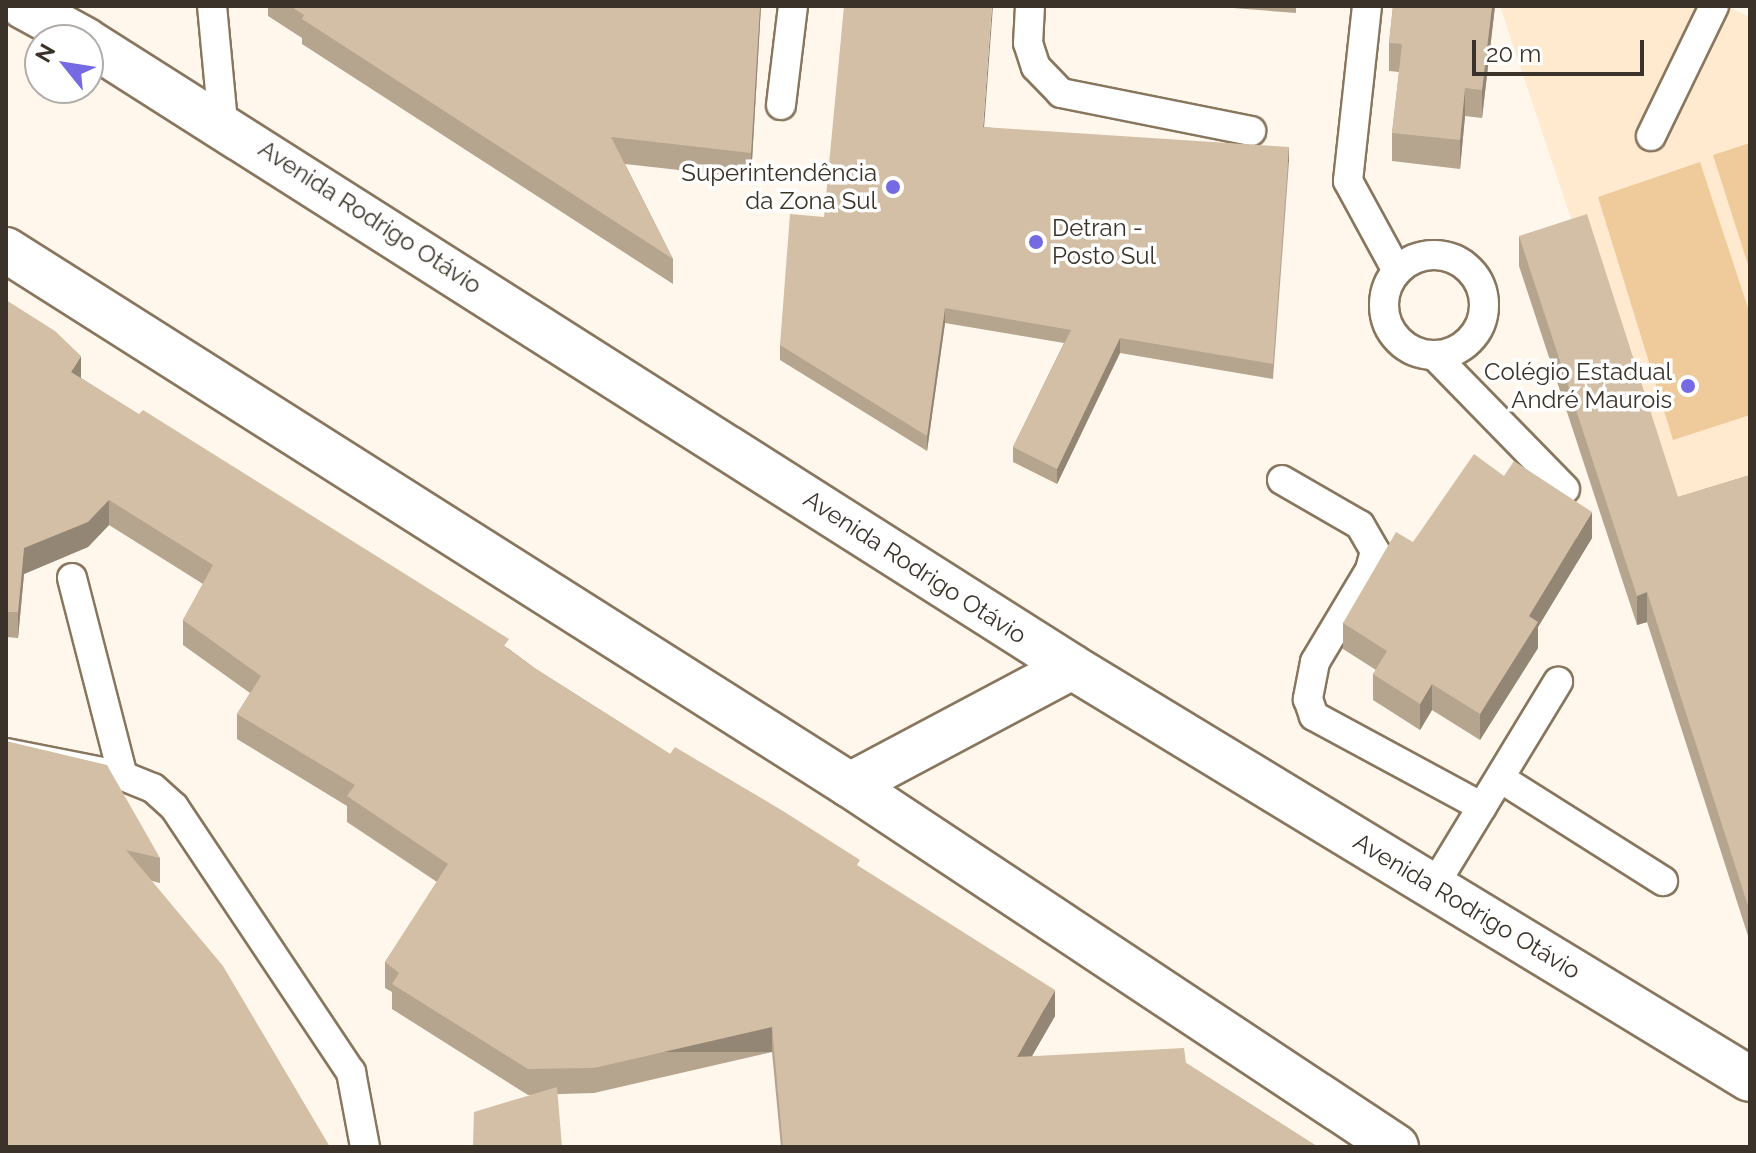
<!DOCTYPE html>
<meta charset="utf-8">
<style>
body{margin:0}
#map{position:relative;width:1756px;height:1153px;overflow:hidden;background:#fff7ec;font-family:Raleway,sans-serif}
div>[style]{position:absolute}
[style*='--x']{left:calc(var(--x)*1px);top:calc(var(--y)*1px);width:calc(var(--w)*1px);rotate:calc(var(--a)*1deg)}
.built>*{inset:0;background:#ffead0}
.green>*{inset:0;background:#efca9a}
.roads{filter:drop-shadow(2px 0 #88765e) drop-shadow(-2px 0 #88765e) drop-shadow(0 2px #88765e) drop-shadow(0 -2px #88765e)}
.lane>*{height:28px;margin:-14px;padding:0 14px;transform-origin:14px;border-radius:14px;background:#fff}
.lane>.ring{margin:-14px;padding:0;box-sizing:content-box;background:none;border:28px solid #fff;border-radius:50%}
.secondary>*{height:44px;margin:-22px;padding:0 22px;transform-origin:22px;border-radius:22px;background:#fff}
.wall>*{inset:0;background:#b5a48e}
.shaded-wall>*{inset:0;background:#948674;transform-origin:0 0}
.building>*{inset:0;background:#d3bfa5}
.dots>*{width:22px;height:22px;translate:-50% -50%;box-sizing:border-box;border:4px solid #fff;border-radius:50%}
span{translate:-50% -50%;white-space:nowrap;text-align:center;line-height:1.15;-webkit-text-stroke:7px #fff;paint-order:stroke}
.poi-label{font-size:24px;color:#3b3329}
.right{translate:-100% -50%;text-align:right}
.left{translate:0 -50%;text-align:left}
.street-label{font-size:24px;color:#3b3329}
.frame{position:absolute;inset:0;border:8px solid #3b3329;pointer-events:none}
.north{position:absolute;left:24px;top:24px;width:80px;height:80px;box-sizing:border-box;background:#fff;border:2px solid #b1ada9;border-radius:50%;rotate:300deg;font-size:22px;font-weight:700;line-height:32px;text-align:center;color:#3b3329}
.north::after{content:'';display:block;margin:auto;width:28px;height:36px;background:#7569e4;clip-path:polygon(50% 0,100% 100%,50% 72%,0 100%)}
.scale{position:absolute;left:1472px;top:40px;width:172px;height:36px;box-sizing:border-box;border:4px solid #3b3329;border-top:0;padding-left:10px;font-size:24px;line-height:28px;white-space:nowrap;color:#3b3329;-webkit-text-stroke:6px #fff;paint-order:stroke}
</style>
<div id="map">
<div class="built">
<i style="clip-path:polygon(1500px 6px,1726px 6px,1750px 17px,1750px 755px)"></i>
</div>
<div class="green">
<i style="clip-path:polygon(1750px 143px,1750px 271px,1713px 155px)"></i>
<i style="clip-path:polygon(1700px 162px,1750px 314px,1750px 415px,1673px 440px,1598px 197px)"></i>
</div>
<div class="roads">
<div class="lane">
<i style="--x:212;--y:6;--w:118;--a:84.6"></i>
<i style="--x:1030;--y:6;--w:37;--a:93"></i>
<i style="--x:1028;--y:43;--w:25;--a:72"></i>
<i style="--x:1036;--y:67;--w:36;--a:46"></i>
<i style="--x:1061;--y:93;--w:194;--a:11.3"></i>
<i style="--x:1367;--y:6;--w:176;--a:96.2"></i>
<i style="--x:1348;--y:181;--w:102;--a:61.4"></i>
<i style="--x:781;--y:105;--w:100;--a:-83.1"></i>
<i style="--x:1651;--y:136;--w:144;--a:-64.1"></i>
<i class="ring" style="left:1384px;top:255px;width:72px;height:72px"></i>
<i style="--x:1435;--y:356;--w:186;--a:45.7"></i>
<i style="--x:1282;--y:480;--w:90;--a:30"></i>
<i style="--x:1360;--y:525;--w:30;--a:60"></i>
<i style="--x:1375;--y:551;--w:20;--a:105"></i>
<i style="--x:1370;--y:570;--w:107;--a:120.9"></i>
<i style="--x:1315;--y:662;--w:38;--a:101"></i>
<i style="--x:1308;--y:699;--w:18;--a:71"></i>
<i style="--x:1314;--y:716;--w:191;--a:28.4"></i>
<i style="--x:72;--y:578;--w:204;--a:75.6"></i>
<i style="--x:6;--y:753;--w:119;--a:11.1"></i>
<i style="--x:123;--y:776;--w:32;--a:22"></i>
<i style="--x:153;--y:788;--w:28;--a:42"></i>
<i style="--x:174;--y:807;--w:319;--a:56.3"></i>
<i style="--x:351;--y:1072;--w:76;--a:79.4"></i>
<i style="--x:1500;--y:778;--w:193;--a:32.3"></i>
<i style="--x:1435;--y:884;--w:237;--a:-58.7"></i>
</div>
<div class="secondary">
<i style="--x:23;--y:6;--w:71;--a:28.7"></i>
<i style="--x:88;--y:42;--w:1166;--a:32.42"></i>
<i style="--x:1072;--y:667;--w:793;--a:31.29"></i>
<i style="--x:6;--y:250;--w:999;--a:32.37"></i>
<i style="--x:850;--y:785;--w:655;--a:33.54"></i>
<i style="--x:850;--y:785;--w:251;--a:-28"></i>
</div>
</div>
<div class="wall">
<i style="clip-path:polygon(268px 6px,761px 6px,751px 178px,625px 164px,673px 259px,673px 284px,302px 44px,302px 38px,268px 16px)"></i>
<i style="clip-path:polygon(1207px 6px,1296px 6px,1296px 13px)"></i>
<i style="clip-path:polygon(1393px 6px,1495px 6px,1482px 118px,1465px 116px,1460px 169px,1392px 161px,1392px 133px,1399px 72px,1389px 71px,1389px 43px)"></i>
<i style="clip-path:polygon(984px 127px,1289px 162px,1273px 379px,1120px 353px,1057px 484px,1013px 462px,1013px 447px,1064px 343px,945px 323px,927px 451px,780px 360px,780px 345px,824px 217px)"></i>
<i style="clip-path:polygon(1519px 236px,1678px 497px,1750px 475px,1750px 942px,1647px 622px,1637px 625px,1519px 266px)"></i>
<i style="clip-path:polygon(6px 300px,81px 378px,509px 649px,536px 669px,670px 754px,860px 868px,1055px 1016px,1032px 1056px,1186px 1063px,1318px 1147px,781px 1147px,772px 1052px,594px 1093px,528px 1095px,392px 1009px,392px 992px,385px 988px,385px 962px,437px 882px,347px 822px,347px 806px,237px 739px,237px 714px,250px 693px,183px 645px,183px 620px,203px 584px,109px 525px,88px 547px,24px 574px,18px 638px,6px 637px)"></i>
<i style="clip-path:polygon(1592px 538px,1538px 627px,1538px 648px,1480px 740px,1432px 710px,1420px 730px,1373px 700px,1373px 674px,1376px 670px,1343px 649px,1343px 623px,1413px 542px)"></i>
<i style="clip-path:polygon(6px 741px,160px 858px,160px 883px,152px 881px)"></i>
</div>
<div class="shaded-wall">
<i style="clip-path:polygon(760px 6px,761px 6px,751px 178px,751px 153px)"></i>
<i style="clip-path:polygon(992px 6px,993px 6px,983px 142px,983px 127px)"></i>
<i style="clip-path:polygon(1492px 6px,1495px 6px,1482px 118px,1482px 90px)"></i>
<i style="clip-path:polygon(1465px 88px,1465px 116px,1460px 169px,1460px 140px)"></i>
<i style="left:1289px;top:147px;width:15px;height:218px;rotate:90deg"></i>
<i style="clip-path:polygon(945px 308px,945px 323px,927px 451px,927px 436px)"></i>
<i style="clip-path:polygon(1120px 338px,1120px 353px,1057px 484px,1057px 469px)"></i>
<i style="clip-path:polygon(81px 356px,81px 381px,71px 372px)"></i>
<i style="clip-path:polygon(109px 500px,109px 525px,88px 547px,24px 574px,18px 638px,18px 612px,24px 548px)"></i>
<i style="clip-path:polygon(1592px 512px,1592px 538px,1538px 627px,1538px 648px,1480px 740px,1480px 714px,1529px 616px)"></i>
<i style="clip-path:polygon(1647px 592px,1647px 622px,1637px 625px,1637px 596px)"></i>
<i style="clip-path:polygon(1432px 684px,1432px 710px,1420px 730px,1420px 704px)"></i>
<i style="clip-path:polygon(1055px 990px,1055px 1016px,1017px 1082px,1017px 1057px)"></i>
<i style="left:772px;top:1027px;width:25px;height:183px;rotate:90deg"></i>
</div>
<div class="building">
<i style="clip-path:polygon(290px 6px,760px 6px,751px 153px,611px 137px,673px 259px,302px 19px,304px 15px)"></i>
<i style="clip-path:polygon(844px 6px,992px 6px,983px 127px,1289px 147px,1273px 364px,1120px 338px,1057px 469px,1013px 447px,1071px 330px,945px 308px,927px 436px,780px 345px,790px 214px,824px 217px)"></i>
<i style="clip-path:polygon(1393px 6px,1492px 6px,1482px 90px,1465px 88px,1460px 140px,1392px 133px,1402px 44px,1389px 43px)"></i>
<i style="clip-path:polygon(1587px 214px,1678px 497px,1750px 475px,1750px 912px,1647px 592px,1637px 596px,1519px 236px)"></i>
<i style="clip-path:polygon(6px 300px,55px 331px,81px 356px,71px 372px,139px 414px,143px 410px,509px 639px,504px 646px,536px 669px,670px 754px,675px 747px,783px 811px,860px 860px,857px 865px,1055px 990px,1017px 1057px,1184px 1048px,1186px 1063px,1318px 1147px,783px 1147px,772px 1027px,594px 1068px,528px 1069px,392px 984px,399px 973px,385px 962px,448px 864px,347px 796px,355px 785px,237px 714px,261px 676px,183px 620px,213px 565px,109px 500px,88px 522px,24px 548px,18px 612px,6px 612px)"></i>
<i style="clip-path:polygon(1474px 454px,1504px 476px,1514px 461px,1592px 512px,1529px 616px,1538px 622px,1480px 714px,1432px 684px,1420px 704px,1373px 674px,1387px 651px,1343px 623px,1396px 532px,1413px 542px)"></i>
<i style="clip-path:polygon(6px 741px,107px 765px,160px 858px,126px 850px,223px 966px,330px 1147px,6px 1147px)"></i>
<i style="clip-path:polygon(557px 1087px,562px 1147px,473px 1147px,474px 1112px)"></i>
</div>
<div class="dots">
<i style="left:893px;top:187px;background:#7569e4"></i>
<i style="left:1036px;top:242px;background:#7569e4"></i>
<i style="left:1688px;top:386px;background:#7569e4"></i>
</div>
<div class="poi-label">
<span class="right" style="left:877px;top:187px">Superintendência<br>da Zona Sul</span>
<span class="left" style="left:1052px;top:242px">Detran -<br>Posto Sul</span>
<span class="right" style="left:1672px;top:386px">Colégio Estadual<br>André Maurois</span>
</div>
<div class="street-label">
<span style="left:370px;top:217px;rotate:33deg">Avenida Rodrigo Otávio</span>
<span style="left:915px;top:567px;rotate:33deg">Avenida Rodrigo Otávio</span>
<span style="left:1467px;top:906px;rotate:31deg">Avenida Rodrigo Otávio</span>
</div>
<div class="frame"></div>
<div class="north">N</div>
<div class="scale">20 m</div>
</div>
